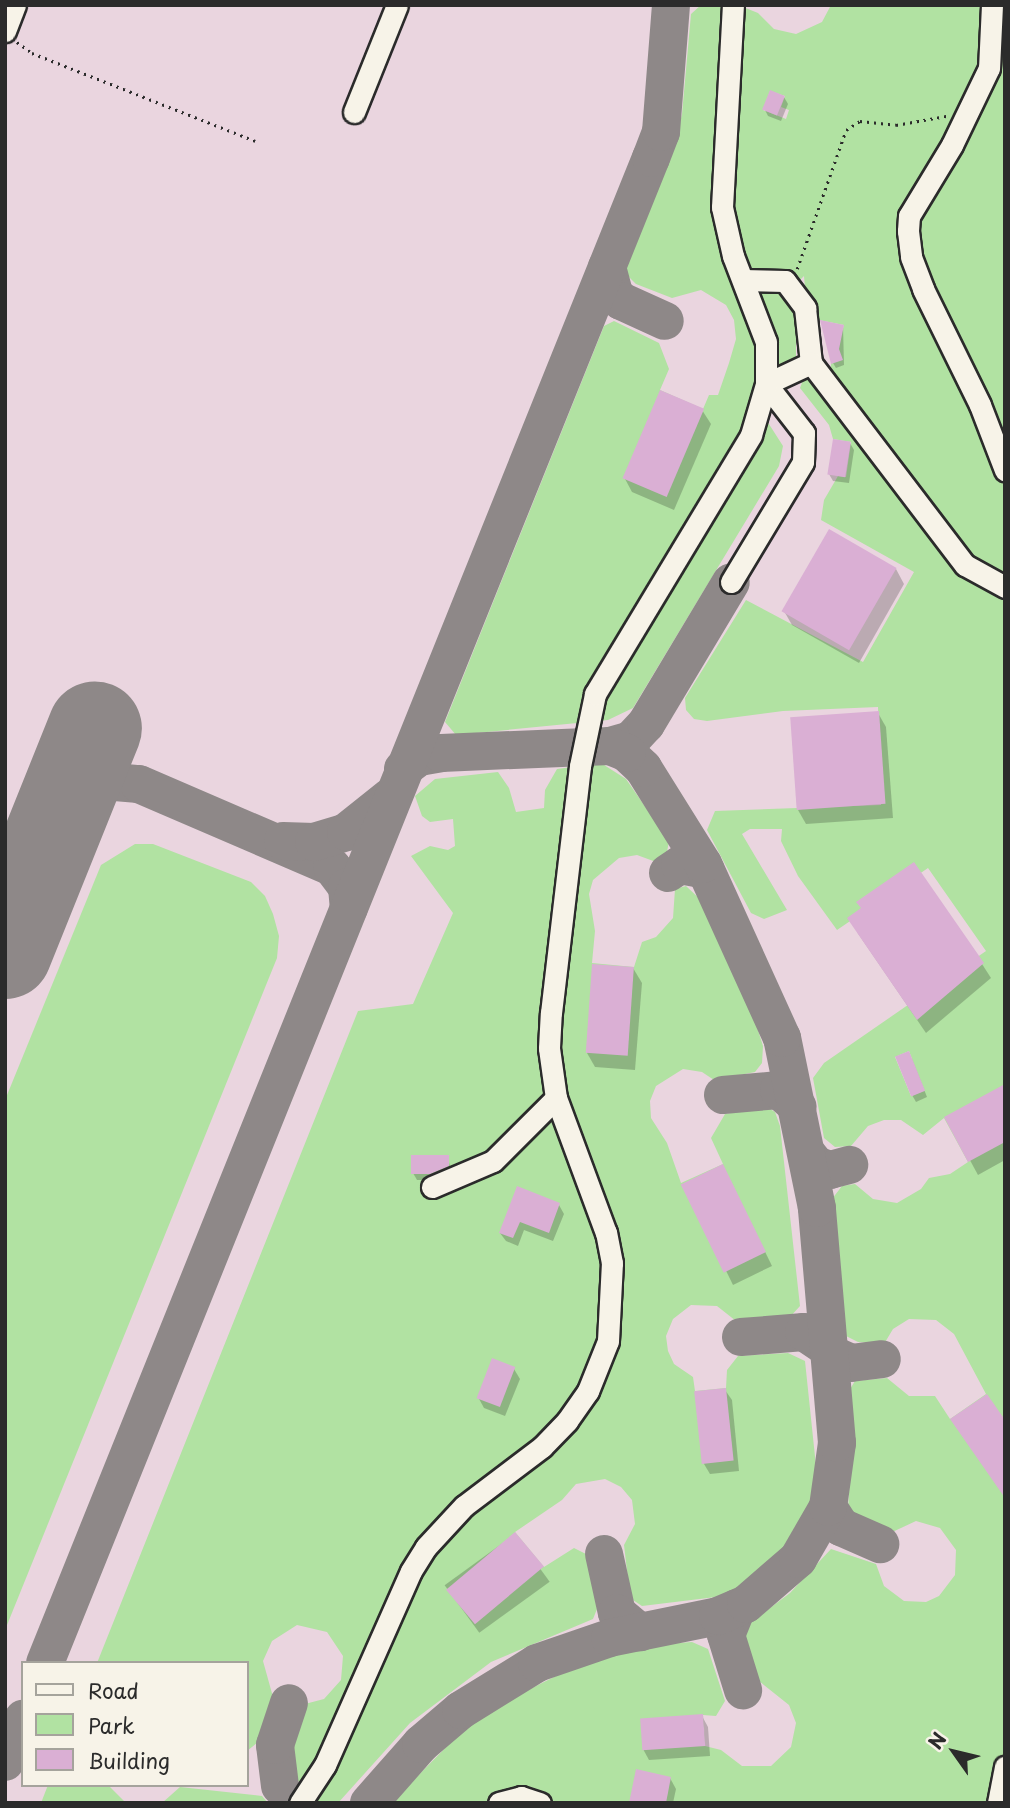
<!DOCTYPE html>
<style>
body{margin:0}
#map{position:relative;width:1010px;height:1808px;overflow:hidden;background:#f1e5e4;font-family:"Playpen Sans",sans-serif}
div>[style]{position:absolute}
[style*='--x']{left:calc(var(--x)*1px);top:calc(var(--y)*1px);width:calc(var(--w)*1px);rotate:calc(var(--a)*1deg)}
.built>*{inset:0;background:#ead5df}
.green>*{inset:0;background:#b1e2a2}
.shadow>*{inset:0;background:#0003;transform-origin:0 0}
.taxiway>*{height:38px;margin:-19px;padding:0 19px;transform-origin:19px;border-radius:19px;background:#8e8888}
.runway>*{height:94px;margin:-47px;padding:0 47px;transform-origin:47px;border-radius:47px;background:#8e8888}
.building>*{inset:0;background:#daafd4;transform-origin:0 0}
.path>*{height:2.5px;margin-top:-1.25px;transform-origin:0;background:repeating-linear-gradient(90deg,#2b2b2b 0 2px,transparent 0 7px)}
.roads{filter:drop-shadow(2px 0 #2b2b2b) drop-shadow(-2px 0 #2b2b2b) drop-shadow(0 2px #2b2b2b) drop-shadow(0 -2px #2b2b2b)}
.minor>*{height:21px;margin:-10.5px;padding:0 10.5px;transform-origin:10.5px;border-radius:10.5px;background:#f7f3e8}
span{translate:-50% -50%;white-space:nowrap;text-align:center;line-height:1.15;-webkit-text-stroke:6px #f7f3e8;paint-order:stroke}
.frame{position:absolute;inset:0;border:7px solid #2b2b2b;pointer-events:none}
.legend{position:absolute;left:21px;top:1661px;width:228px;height:126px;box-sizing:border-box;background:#f7f3e8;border:2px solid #a5a39c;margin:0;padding:9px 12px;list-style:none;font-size:21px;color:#2b2b2b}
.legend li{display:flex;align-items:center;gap:14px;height:35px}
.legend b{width:35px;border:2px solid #a5a39c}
.north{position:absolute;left:919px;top:1717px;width:70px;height:70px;-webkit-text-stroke:5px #f7f3e8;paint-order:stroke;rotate:304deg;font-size:19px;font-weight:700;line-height:28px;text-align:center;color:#2b2b2b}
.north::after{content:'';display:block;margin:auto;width:24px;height:32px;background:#2b2b2b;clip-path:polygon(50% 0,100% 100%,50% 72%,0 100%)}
</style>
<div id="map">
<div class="built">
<i style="clip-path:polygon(evenodd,5px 5px,1005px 5px,1005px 1803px,5px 1803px,5px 5px,23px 1663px,247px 1663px,247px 1785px,23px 1785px,23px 1663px)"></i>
</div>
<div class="green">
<i style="clip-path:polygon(evenodd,831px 5px,1005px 5px,1005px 1803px,391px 1803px,467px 1726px,502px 1703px,578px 1665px,653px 1645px,692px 1642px,708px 1649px,725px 1701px,716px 1716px,703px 1715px,705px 1746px,721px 1750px,742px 1766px,771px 1766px,791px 1747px,796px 1723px,789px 1705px,759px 1681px,744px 1639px,746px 1626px,790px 1593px,831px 1549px,876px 1564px,884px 1586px,904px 1601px,926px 1602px,939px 1596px,955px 1575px,956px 1550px,940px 1528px,916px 1521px,886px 1535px,848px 1509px,852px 1444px,847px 1394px,855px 1381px,887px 1378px,909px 1396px,935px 1396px,950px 1419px,986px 1394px,954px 1334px,936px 1320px,909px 1319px,893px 1329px,884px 1344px,858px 1342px,844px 1335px,832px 1199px,842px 1186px,855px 1184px,873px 1199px,897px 1203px,921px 1189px,929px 1178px,950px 1174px,968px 1162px,944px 1118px,923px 1135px,901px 1120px,884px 1120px,868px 1126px,851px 1146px,835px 1147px,824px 1138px,813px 1078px,824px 1063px,986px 951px,928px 868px,837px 930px,798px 876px,781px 841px,782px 829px,750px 829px,742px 834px,787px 910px,764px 919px,751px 913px,707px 830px,715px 811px,881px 805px,878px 707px,783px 711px,707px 721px,694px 719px,686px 710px,685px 698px,746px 600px,863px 662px,914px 572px,821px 520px,824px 500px,838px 476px,846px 477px,851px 442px,833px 439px,829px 425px,800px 388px,803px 380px,812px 379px,829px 397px,831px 364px,844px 325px,819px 320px,806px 300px,804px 276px,796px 284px,796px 360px,757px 377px,767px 421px,783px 446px,779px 466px,633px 708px,608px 720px,456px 735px,445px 722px,604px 326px,614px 321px,659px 343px,669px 369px,660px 390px,703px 409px,709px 395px,718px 395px,729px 363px,736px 339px,734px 320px,726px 305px,701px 290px,672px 298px,636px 284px,627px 275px,626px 263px,674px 147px,682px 114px,691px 14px,701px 5px,743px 7px,758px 13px,774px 29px,796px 34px,822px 22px,831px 5px,770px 91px,785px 96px,781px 107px,789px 110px,786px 119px,763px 110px,770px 91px,831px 5px,909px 1051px,924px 1091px,911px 1096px,895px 1057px,909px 1051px)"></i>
<i style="clip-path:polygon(601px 763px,626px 779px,669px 841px,667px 852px,656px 862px,637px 855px,619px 858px,593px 880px,589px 894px,595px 931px,592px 963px,634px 967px,642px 942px,656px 937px,673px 918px,675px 889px,686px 886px,703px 902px,751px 1008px,763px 1046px,762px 1063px,755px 1072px,714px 1080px,702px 1072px,683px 1069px,656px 1086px,650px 1101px,651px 1118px,667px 1143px,681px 1183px,723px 1164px,711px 1138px,725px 1114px,767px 1107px,775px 1112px,780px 1126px,800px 1306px,789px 1318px,754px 1322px,736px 1321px,717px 1306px,691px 1305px,673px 1319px,666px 1336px,668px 1351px,674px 1364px,693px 1377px,695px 1391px,726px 1388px,727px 1370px,738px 1356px,788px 1353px,805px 1361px,816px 1466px,812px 1498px,786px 1545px,745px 1585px,716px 1597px,642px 1606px,633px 1600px,629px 1588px,624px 1545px,635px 1524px,632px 1500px,621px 1487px,605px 1479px,576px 1484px,562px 1500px,515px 1532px,544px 1567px,574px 1548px,588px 1555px,597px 1609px,593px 1619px,491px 1662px,410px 1723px,338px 1803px,310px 1803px,295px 1775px,292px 1738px,301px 1705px,324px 1699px,341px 1680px,343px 1656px,327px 1632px,297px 1625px,272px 1641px,263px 1661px,273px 1697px,258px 1742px,247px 1751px,247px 1663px,97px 1663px,358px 1011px,413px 1004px,453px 913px,411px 856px,430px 846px,448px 850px,455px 846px,453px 819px,430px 822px,422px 816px,415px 796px,435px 779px,498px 772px,509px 788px,516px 812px,544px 808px,545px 790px,557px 769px)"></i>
<i style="clip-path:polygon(135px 844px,153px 844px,251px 882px,265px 896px,273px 914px,279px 936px,277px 958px,5px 1630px,5px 1100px,101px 865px)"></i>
<i style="clip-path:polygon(48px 1785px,108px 1785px,126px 1803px,41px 1803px)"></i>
<i style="clip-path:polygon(180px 1787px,262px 1796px,268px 1803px,162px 1803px)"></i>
</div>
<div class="shadow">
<i style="clip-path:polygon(784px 97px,788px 104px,781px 121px,768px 116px,765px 110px)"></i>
<i style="clip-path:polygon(843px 326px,844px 365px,836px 368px,833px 363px)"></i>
<i style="clip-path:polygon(702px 410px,711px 424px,674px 510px,632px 492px,624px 477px)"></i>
<i style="clip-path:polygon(850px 443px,854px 450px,849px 483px,833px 481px,829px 474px)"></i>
<i style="clip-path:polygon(896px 569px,904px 584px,859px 663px,792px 625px,784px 611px)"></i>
<i style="clip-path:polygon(878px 713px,886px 727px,893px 818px,806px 824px,798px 810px)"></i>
<i style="clip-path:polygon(857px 932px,982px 964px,991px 978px,926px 1033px)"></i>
<i style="clip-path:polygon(633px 968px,642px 983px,635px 1070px,595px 1067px,587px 1053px)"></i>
<i style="clip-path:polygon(912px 1059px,927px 1097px,916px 1102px,912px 1095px)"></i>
<i style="clip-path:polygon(1005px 1086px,1005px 1160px,978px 1175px,947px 1118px)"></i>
<i style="clip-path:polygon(448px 1157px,451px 1172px,434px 1180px,417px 1180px,413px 1173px)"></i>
<i style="clip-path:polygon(730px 1180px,772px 1266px,733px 1285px,684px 1185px)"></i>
<i style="clip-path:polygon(518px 1188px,559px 1205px,564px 1214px,553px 1241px,524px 1230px,518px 1246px,506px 1241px,500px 1233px)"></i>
<i style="clip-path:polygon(514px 1369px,520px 1379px,505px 1416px,484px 1408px,478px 1397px)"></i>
<i style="clip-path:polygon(725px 1390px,732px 1400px,739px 1471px,710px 1474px,704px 1464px)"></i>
<i style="left:515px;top:1534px;width:59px;height:87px;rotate:54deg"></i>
<i style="clip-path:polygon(702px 1716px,708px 1727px,710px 1756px,649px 1760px,643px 1749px)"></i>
<i style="clip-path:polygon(670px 1778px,676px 1789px,673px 1803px,631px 1803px)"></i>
</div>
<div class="taxiway">
<i style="--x:607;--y:267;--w:28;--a:75"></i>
<i style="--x:614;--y:294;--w:10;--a:45"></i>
<i style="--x:621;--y:301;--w:48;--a:24.4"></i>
<i style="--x:403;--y:769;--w:20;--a:-37"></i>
<i style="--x:419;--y:757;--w:22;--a:-10"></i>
<i style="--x:441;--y:753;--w:169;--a:-2.4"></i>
<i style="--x:610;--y:746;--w:22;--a:-16"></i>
<i style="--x:631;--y:740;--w:22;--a:-47"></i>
<i style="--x:646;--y:724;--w:165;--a:-59.1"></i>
<i style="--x:66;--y:800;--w:42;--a:-27.2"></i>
<i style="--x:103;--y:781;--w:36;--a:5"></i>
<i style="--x:139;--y:784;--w:210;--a:23.3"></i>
<i style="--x:332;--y:867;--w:25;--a:53"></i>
<i style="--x:347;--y:887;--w:21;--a:85"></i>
<i style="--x:283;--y:841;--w:31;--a:2"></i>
<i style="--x:314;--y:842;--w:34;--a:-17"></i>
<i style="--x:346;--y:832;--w:56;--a:-38.5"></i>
<i style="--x:668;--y:873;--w:14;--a:-34"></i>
<i style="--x:680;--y:865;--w:26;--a:11"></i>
<i style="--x:723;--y:1095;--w:56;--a:-5.1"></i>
<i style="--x:779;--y:1090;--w:25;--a:42"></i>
<i style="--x:808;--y:1155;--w:13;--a:51"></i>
<i style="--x:816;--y:1165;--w:15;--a:20"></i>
<i style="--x:830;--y:1170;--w:20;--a:-15"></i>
<i style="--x:741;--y:1337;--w:63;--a:-4.5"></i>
<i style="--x:804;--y:1332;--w:30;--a:34"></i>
<i style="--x:829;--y:1353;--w:24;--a:24"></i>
<i style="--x:851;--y:1363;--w:31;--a:-7"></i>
<i style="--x:828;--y:1507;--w:24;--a:57"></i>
<i style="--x:841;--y:1527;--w:43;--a:23.6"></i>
<i style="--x:604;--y:1554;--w:60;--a:77.6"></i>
<i style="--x:617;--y:1613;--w:30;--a:40"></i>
<i style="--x:737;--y:1608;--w:29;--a:112"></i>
<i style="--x:726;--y:1635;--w:58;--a:72.8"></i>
<i style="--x:45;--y:1663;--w:1622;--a:-68.07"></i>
<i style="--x:651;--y:158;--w:28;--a:-69"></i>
<i style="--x:661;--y:132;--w:127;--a:-85.5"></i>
<i style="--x:5;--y:1762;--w:47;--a:-67.3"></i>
<i style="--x:280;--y:1786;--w:41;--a:-97"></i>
<i style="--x:275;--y:1745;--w:44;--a:-71.6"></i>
<i style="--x:369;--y:1803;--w:79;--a:-48.6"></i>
<i style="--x:421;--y:1744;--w:52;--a:-40.4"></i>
<i style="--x:461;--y:1710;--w:89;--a:-31.7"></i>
<i style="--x:537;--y:1663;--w:77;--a:-18.9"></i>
<i style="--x:610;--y:1638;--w:110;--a:-11.5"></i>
<i style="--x:718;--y:1616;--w:30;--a:-23"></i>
<i style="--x:746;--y:1604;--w:69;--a:-40.9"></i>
<i style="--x:798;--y:1559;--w:60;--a:-60"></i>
<i style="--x:828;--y:1507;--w:65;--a:-82"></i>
<i style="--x:837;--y:1443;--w:236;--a:-94.9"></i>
<i style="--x:817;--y:1208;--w:174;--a:-101.6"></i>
<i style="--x:782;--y:1038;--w:191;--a:-114.4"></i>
<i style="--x:703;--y:864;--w:113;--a:-122"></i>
<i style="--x:643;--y:768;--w:22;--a:-137"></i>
<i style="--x:627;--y:753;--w:18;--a:-158"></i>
</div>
<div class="runway">
<i style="--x:5;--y:952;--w:241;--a:-68.1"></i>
</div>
<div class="building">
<i style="left:770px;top:90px;width:16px;height:21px;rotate:22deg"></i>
<i style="clip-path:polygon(820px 320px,844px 325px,839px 349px,843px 360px,831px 364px)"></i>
<i style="left:660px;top:390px;width:48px;height:96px;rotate:23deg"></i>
<i style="left:833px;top:439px;width:18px;height:36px;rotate:9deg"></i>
<i style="left:829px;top:529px;width:78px;height:95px;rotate:30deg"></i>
<i style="left:879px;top:711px;width:93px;height:89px;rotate:86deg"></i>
<i style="clip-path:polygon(914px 862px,984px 963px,917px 1020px,847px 918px,861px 908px,856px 902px)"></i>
<i style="left:592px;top:964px;width:42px;height:89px;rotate:4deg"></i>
<i style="left:909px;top:1051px;width:43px;height:15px;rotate:68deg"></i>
<i style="clip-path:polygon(1005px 1084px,1005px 1142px,968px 1162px,944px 1117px)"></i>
<i style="clip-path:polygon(411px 1155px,449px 1155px,449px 1166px,430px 1174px,411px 1174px)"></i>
<i style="left:723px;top:1164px;width:98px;height:47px;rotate:64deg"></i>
<i style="clip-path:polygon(517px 1186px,560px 1203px,549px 1233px,520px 1222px,513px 1238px,499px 1233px)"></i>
<i style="left:492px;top:1358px;width:25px;height:43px;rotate:21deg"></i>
<i style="left:726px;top:1388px;width:73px;height:32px;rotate:84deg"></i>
<i style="clip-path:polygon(987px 1394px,1005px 1420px,1005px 1498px,950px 1419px)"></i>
<i style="left:515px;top:1532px;width:45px;height:90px;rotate:50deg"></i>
<i style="left:703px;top:1714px;width:32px;height:63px;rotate:86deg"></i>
<i style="clip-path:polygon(636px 1769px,671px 1777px,666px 1803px,629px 1803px)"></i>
</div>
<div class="path">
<i style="--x:17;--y:42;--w:19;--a:36"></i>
<i style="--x:32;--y:53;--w:240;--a:21.5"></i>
<i style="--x:797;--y:269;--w:147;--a:-70.6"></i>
<i style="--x:846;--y:130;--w:17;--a:-33"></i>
<i style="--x:860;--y:121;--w:36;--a:6"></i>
<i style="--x:896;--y:125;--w:51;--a:-10.2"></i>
</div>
<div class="roads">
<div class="minor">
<i style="--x:992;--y:5;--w:63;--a:92.7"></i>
<i style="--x:989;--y:68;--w:85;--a:115.7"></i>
<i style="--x:952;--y:145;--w:83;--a:121.2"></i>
<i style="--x:909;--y:216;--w:15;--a:94"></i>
<i style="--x:908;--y:231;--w:26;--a:83"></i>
<i style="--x:911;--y:257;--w:34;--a:69"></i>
<i style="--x:923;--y:289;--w:129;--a:63.8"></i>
<i style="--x:980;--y:405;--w:70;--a:69"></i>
<i style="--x:5;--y:31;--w:28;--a:-69"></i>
<i style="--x:354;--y:112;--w:115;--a:-68.1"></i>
<i style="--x:743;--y:280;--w:42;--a:1.4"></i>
<i style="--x:785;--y:281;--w:34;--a:53"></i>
<i style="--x:805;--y:308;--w:55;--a:83.8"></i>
<i style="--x:731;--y:582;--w:140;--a:-59"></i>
<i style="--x:803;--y:462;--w:29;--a:-88"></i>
<i style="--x:804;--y:433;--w:62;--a:-127.8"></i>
<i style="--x:766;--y:384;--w:50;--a:-25"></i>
<i style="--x:811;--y:363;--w:254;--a:52.7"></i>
<i style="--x:965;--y:565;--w:46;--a:28.8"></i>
<i style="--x:432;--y:1187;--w:66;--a:-23.1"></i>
<i style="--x:493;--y:1161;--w:89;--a:-45"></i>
<i style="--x:300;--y:1803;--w:45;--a:-56.7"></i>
<i style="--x:325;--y:1765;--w:212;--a:-66.1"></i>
<i style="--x:411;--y:1571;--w:28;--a:-58"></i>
<i style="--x:426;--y:1547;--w:56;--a:-47.2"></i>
<i style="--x:464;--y:1506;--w:98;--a:-37.1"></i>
<i style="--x:542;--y:1447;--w:36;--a:-46"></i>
<i style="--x:567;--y:1421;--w:37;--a:-55"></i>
<i style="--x:588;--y:1391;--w:54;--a:-68.2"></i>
<i style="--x:608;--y:1341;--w:78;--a:-87.1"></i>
<i style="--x:612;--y:1263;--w:31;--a:-101"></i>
<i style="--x:606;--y:1233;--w:144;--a:-110.3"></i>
<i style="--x:556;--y:1098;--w:50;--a:-98"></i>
<i style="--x:549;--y:1048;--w:35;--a:-87"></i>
<i style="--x:551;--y:1013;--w:249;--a:-83.3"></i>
<i style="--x:580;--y:766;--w:74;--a:-78.2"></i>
<i style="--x:595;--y:694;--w:302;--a:-58.9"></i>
<i style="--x:751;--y:435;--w:53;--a:-73.6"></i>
<i style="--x:766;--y:384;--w:42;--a:-90"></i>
<i style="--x:766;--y:342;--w:92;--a:-111"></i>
<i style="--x:733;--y:256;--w:50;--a:-102.7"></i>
<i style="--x:722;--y:207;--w:202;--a:-86.9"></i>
<i style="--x:499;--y:1803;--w:23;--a:-15"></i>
<i style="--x:521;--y:1797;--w:20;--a:18"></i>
<i style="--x:998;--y:1803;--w:37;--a:-79"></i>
</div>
</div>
<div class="frame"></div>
<ul class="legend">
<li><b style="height:9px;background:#f7f3e8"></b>Road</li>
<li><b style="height:19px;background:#b1e2a2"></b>Park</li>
<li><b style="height:19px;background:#daafd4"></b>Building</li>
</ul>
<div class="north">N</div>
</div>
